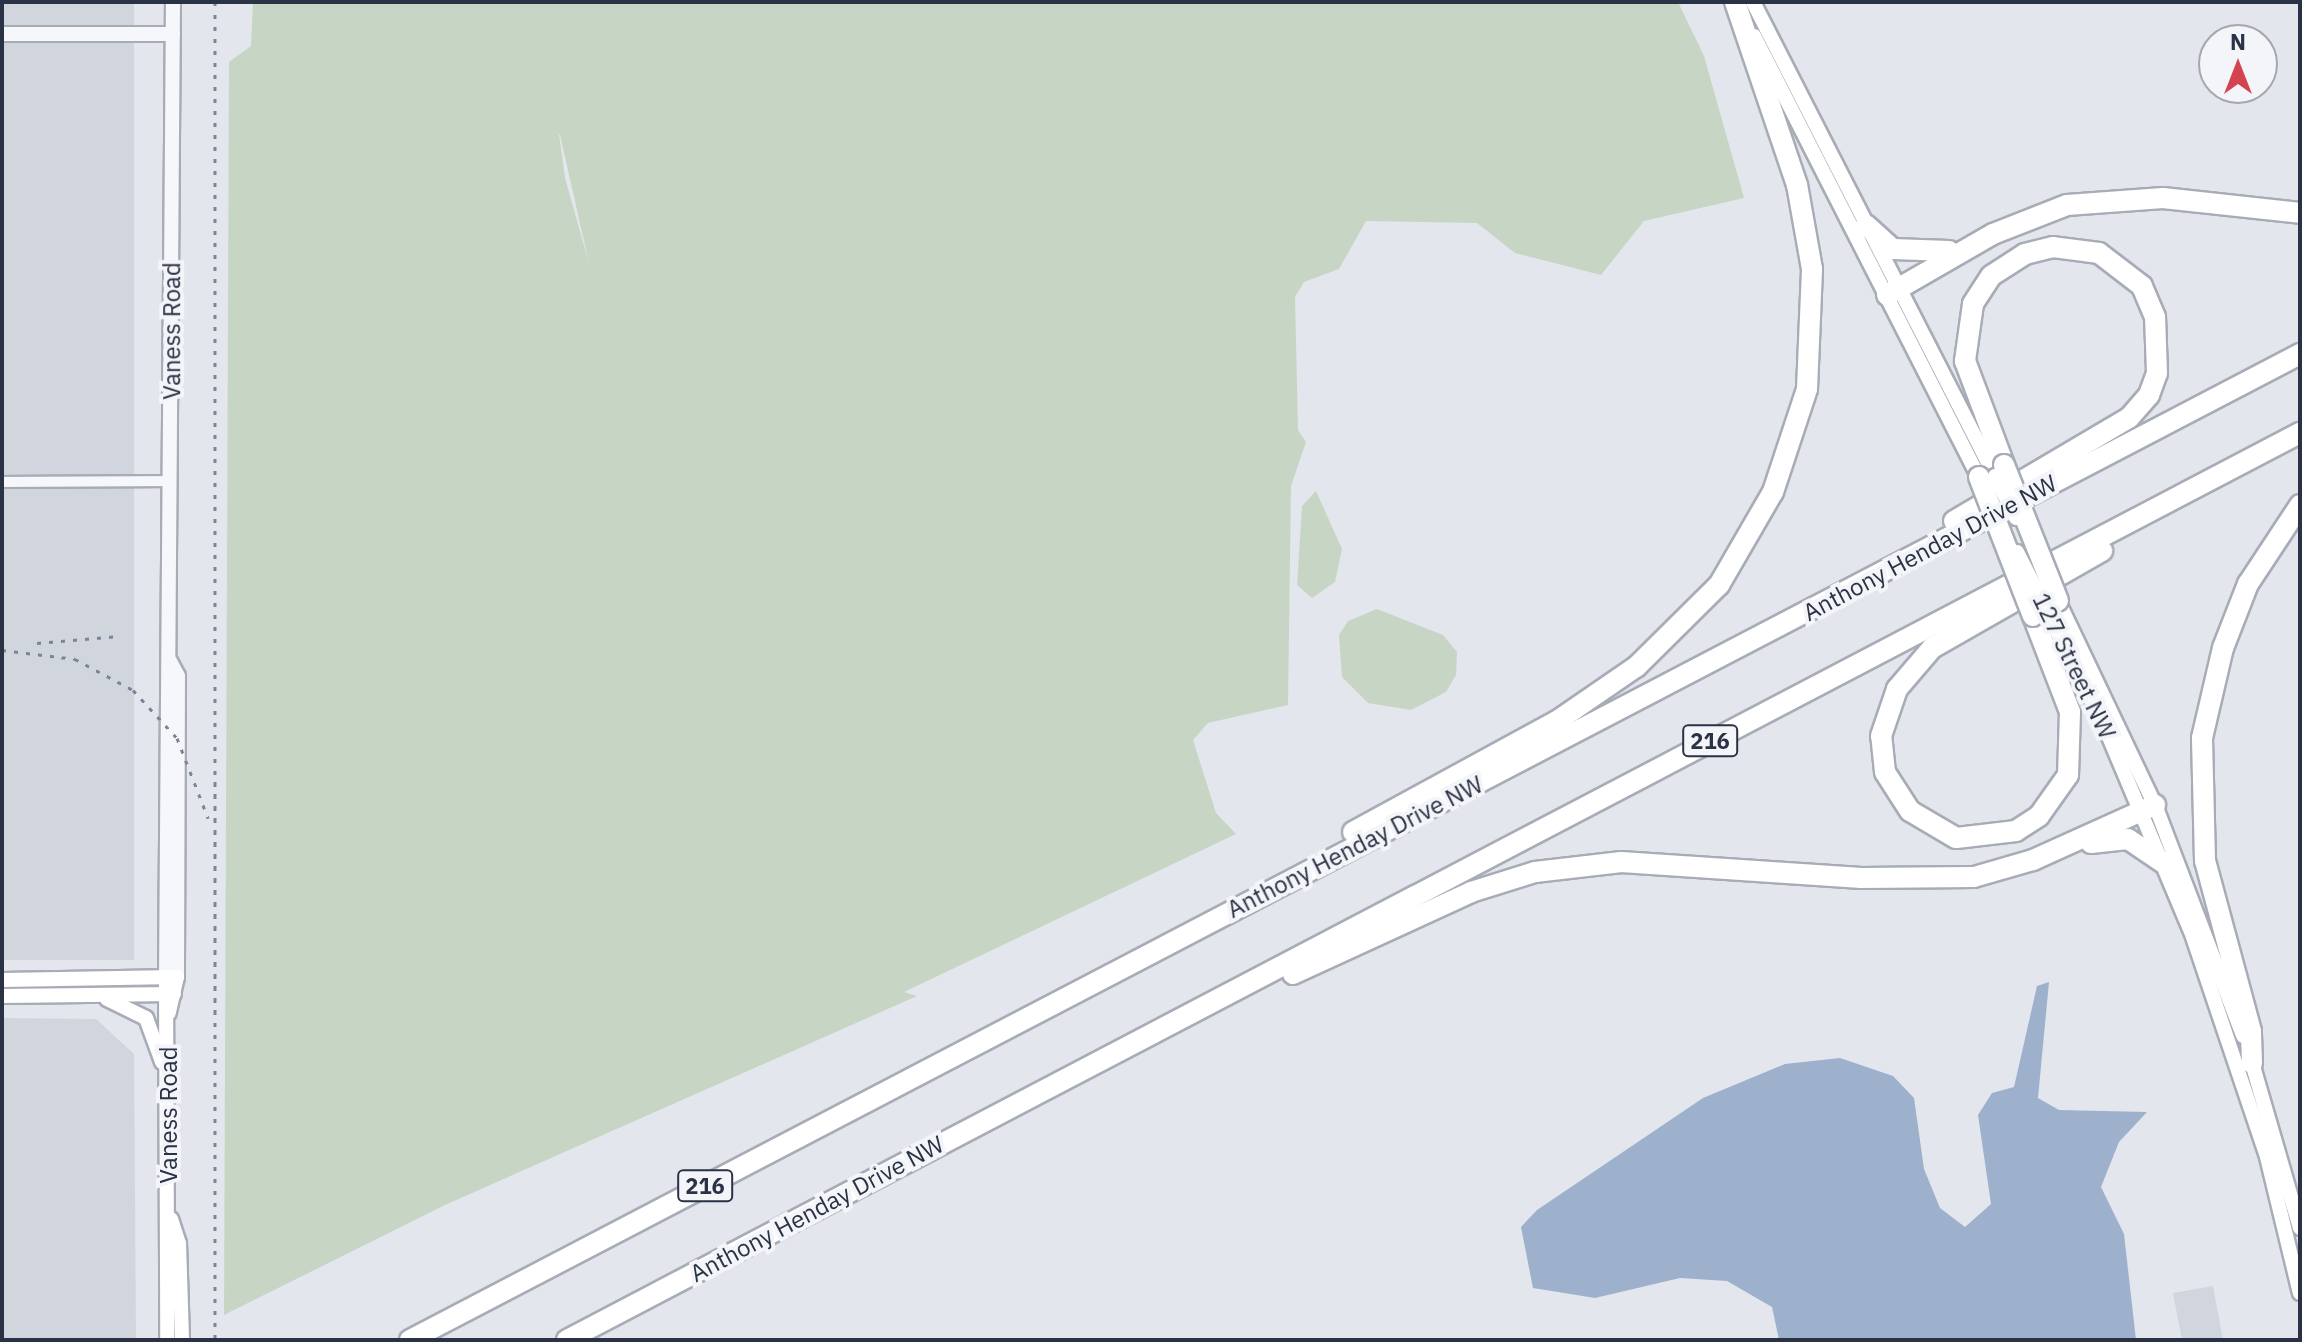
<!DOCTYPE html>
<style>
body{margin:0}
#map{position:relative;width:2302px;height:1342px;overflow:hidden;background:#e3e6ec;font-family:"IBM Plex Sans",sans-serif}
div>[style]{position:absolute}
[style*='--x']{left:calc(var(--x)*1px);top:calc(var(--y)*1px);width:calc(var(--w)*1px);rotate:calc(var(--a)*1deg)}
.built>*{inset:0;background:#d1d5de;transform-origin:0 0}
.green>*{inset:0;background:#c7d6c4}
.water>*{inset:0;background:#9db1cd}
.roads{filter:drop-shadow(2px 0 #a8acb7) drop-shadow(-2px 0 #a8acb7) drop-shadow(0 2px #a8acb7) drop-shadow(0 -2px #a8acb7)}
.minor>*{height:10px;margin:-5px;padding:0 5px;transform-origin:5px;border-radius:5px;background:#f6f7fa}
.tertiary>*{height:14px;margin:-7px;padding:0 7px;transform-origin:7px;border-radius:7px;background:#f6f7fa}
.secondary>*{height:14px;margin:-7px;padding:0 7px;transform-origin:7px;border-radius:7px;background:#fff}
.motorway>*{height:20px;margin:-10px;padding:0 10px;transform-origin:10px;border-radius:10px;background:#fff}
.rail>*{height:3px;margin-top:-1.5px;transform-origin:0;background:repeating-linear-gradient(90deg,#7c8497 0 4px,transparent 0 12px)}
.bridges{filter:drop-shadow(2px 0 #a8acb7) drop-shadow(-2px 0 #a8acb7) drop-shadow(0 2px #a8acb7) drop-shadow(0 -2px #a8acb7)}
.secondary-bridge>*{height:14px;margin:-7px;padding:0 7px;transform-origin:7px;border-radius:7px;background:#fff}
.motorway-bridge>*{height:20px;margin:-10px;padding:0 10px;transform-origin:10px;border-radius:10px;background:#fff}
span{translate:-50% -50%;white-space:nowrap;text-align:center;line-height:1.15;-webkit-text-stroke:8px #f3f5f9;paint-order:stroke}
.shield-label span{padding:2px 6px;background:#f3f5f9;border:2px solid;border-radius:6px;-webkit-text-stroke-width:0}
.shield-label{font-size:22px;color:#2a3245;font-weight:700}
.street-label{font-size:24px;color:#2a3245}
.frame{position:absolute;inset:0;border:4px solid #2a3245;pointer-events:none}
.north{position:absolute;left:2198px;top:24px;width:80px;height:80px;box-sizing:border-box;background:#f3f5f9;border:2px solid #a3a7b1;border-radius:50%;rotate:0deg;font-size:22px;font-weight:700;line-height:32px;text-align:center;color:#2a3245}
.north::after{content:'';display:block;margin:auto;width:28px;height:36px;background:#d64350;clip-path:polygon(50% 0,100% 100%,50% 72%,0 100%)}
</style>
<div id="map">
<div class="built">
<i style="left:2px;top:2px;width:132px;height:958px"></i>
<i style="clip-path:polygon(2px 1018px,96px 1019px,134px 1054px,136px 1340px,2px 1340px)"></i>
<i style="clip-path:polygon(2213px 1286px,2223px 1340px,2182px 1340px,2173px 1293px)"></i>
</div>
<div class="green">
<i style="clip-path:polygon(evenodd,253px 2px,1678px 2px,1704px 56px,1744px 198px,1644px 221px,1601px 275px,1515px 253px,1477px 223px,1366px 221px,1339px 269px,1304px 282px,1295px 297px,1298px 430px,1306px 442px,1291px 486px,1288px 705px,1208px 723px,1193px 740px,1216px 813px,1236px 834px,904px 992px,917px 996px,445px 1205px,224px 1315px,229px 62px,251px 46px,253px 2px,559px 134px,560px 135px,589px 263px,565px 178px,559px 134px)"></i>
<i style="clip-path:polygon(1316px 491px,1342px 549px,1335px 582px,1312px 598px,1297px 585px,1302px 506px)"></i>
<i style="clip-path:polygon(1377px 609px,1443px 635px,1457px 652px,1456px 675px,1446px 692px,1411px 710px,1368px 703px,1342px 677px,1339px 635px,1348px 621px)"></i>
</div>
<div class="water">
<i style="clip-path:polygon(2049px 982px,2038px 1098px,2059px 1110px,2147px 1112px,2119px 1142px,2101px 1187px,2124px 1234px,2136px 1340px,1779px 1340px,1772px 1307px,1727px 1281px,1680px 1278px,1595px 1298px,1533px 1288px,1521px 1227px,1537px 1210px,1703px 1098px,1785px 1064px,1840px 1058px,1893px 1076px,1914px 1098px,1924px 1169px,1940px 1208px,1965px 1227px,1991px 1204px,1978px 1115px,1992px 1093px,2014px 1087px,2037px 986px)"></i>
</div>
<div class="roads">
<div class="minor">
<i style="--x:2;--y:482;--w:169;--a:-0.3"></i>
</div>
<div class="tertiary">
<i style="--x:2;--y:34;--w:171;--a:0"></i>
<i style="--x:170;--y:661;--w:17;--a:62"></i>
<i style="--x:178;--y:676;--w:301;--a:90.2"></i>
<i style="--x:166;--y:977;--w:975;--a:-89.59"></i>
</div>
<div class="secondary">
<i style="--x:1753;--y:2;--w:532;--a:62.95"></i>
<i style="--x:1754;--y:36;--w:495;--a:63"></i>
<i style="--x:2058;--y:601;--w:226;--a:64.6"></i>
<i style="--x:2155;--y:805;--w:247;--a:69.1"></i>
<i style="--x:2045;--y:607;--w:140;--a:63.6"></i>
<i style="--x:2107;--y:732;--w:222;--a:67.2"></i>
<i style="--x:2193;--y:937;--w:232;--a:71.4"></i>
<i style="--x:2267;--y:1157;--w:140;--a:76.4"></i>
<i style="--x:166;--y:977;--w:363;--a:89.8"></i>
<i style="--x:2;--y:980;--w:175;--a:-1"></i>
<i style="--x:177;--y:977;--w:37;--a:103"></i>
<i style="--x:2;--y:996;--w:172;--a:-0.7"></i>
<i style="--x:107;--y:999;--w:43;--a:26"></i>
<i style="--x:146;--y:1018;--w:47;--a:70"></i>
<i style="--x:2250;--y:1056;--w:179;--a:73.8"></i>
<i style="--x:171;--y:1219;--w:25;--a:72"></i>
<i style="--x:179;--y:1243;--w:97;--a:88.2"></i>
</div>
<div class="motorway">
<i style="--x:1866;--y:225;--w:36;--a:42"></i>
<i style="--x:1893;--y:249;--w:56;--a:2"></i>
<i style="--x:1887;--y:295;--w:122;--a:-29.9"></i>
<i style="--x:1993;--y:234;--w:79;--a:-21.4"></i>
<i style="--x:2067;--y:205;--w:96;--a:-4.2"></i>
<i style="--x:2163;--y:198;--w:138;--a:6.2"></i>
<i style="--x:1954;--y:521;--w:203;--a:-30.5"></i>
<i style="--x:2129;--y:418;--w:30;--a:-49"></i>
<i style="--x:2149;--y:395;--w:23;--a:-70"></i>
<i style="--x:2157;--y:373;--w:56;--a:-92"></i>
<i style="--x:2155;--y:317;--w:34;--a:-113"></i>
<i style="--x:2142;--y:286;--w:54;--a:-142.5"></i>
<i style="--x:2099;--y:253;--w:46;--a:-172.6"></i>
<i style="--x:2053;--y:247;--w:29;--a:166"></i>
<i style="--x:2025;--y:254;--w:40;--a:147.1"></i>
<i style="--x:1991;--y:276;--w:33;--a:123"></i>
<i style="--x:1973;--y:304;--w:58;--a:98"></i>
<i style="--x:1965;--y:361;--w:111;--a:69.4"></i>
<i style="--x:2033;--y:616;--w:103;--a:68.9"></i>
<i style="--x:2070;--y:712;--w:63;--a:91.8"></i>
<i style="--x:2068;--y:775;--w:50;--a:125.3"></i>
<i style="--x:2039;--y:816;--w:27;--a:147"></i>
<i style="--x:2016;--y:831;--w:60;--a:173.3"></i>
<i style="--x:1956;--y:838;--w:53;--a:-149.6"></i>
<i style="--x:1910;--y:811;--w:46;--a:-122.7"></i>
<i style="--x:1885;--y:772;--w:36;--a:-96"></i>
<i style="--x:1881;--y:736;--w:50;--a:-71.2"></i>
<i style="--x:1897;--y:689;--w:54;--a:-49.5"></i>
<i style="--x:1932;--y:648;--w:196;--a:-29.7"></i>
<i style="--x:1353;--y:832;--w:232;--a:-28.6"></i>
<i style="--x:1557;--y:721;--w:96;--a:-34.4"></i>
<i style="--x:1636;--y:667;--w:117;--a:-44.7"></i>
<i style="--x:1719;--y:585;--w:108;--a:-59.9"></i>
<i style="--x:1773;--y:492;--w:108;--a:-71.7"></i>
<i style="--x:1807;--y:389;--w:120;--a:-87.6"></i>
<i style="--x:1812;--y:269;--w:85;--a:-100.1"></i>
<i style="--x:1797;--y:185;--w:193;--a:-108.7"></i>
<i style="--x:2091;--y:843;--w:37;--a:-6"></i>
<i style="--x:2128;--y:839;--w:45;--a:34"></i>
<i style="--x:1293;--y:974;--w:196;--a:-24.7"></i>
<i style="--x:1471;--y:892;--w:67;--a:-17.4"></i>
<i style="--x:1535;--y:872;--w:87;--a:-6.6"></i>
<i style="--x:1621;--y:862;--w:241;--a:3.8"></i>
<i style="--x:1861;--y:878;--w:113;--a:-0.5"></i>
<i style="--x:1974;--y:877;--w:61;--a:-16.1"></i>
<i style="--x:2033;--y:860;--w:134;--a:-24.3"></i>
<i style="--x:2252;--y:1063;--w:32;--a:-92"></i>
<i style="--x:2251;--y:1031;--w:176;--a:-105.1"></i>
<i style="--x:2205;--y:861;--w:123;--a:-91.4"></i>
<i style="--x:2202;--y:738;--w:92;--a:-76.9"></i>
<i style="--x:2223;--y:648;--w:69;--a:-68.7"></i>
<i style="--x:2248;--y:584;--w:95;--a:-56.6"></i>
<i style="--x:410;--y:1340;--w:2132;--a:-27.55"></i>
<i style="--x:567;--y:1340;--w:1956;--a:-27.63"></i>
</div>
</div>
<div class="rail">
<i style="--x:215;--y:2;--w:1338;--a:90"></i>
<i style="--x:37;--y:643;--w:83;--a:-4.8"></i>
<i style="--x:2;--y:650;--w:74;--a:7"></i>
<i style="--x:75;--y:659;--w:66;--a:28.1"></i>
<i style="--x:133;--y:690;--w:65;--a:47.5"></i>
<i style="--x:177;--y:738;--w:86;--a:68.8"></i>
</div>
<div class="bridges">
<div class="secondary-bridge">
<i style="--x:1995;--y:476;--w:47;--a:63.4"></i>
<i style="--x:2017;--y:552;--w:62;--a:63"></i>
</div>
<div class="motorway-bridge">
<i style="--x:2004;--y:465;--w:146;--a:68.3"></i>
<i style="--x:1979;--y:477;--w:149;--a:68.8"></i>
</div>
</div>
<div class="shield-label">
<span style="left:1710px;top:741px">216</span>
<span style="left:705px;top:1186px">216</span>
</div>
<div class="street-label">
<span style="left:172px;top:331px;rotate:-90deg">Vaness Road</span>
<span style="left:1930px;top:548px;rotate:-28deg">Anthony Henday Drive NW</span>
<span style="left:2074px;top:666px;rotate:64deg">127 Street NW</span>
<span style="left:1355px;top:847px;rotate:-27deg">Anthony Henday Drive NW</span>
<span style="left:169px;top:1115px;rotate:-90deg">Vaness Road</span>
<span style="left:817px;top:1209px;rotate:-28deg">Anthony Henday Drive NW</span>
</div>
<div class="frame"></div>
<div class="north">N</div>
</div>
